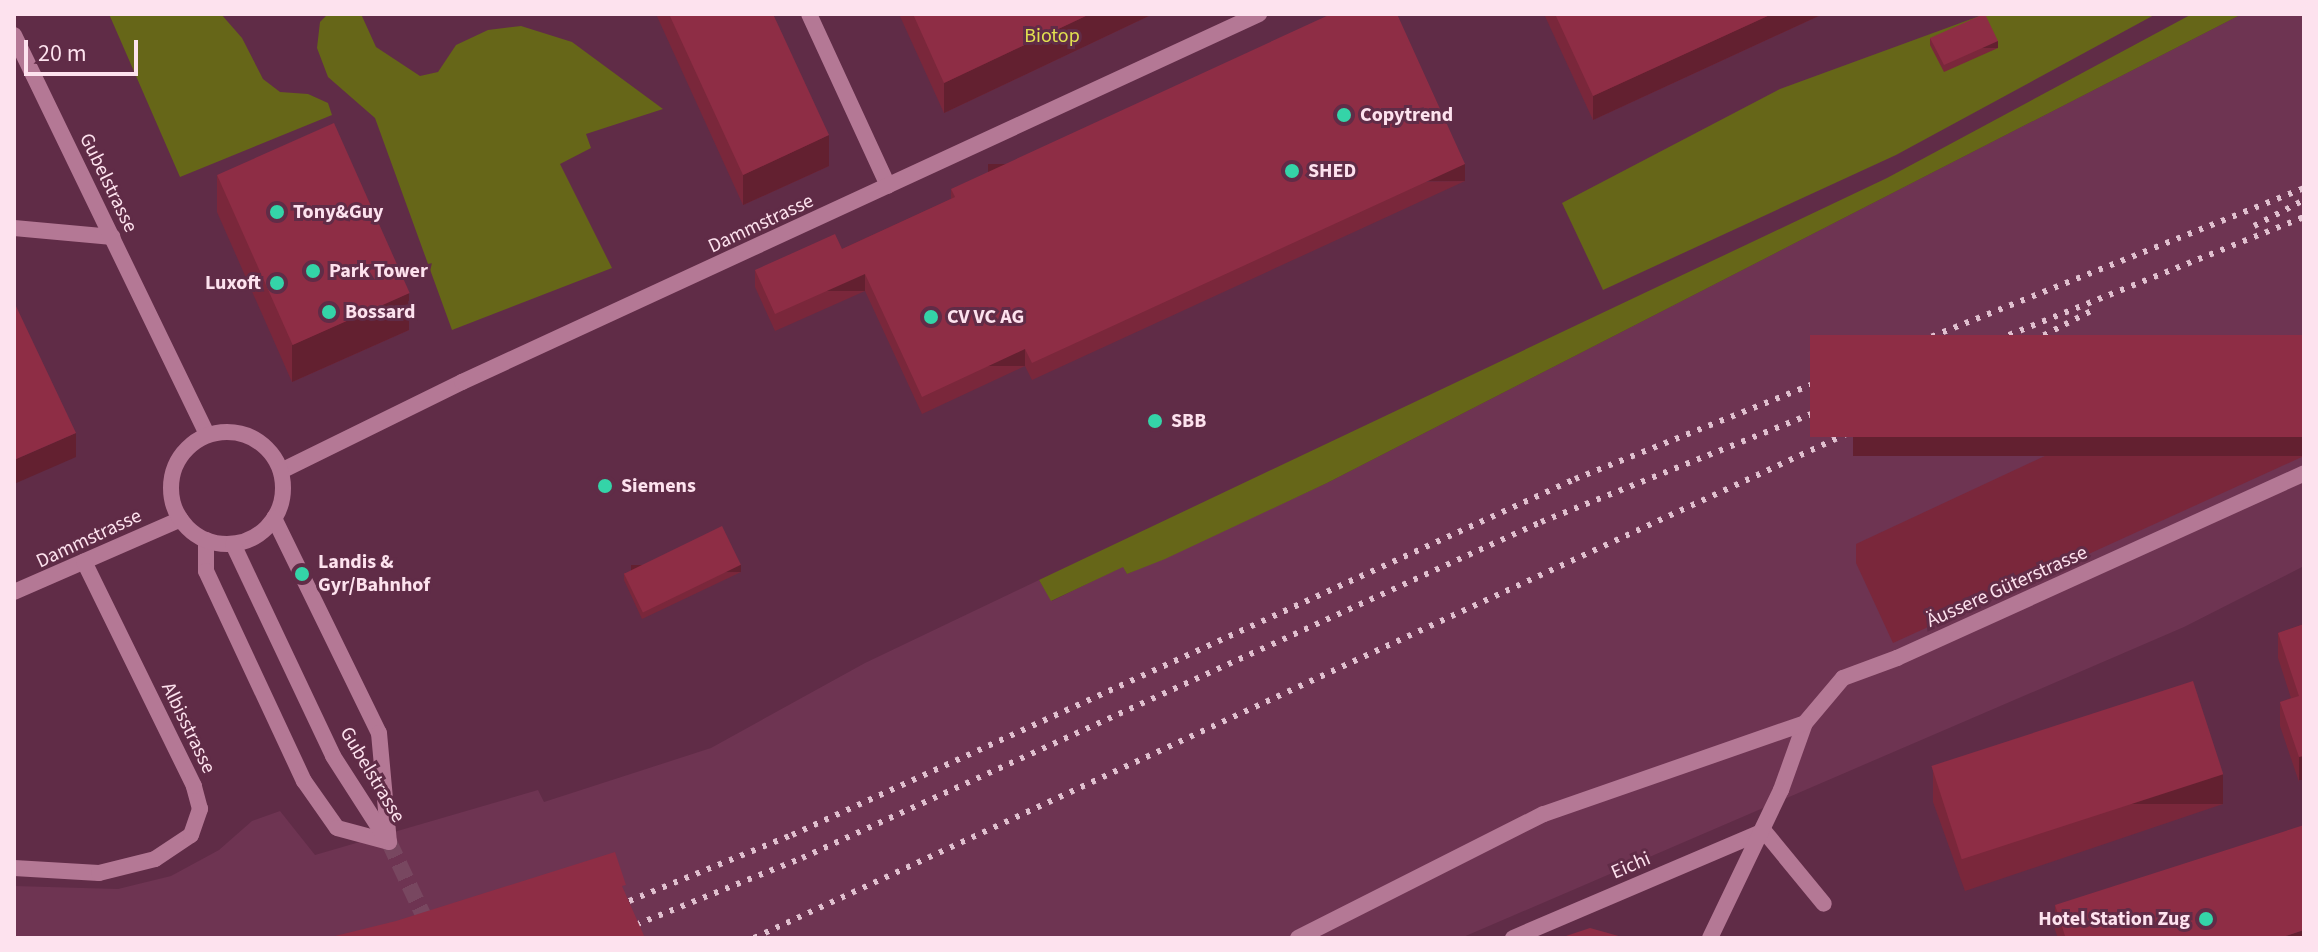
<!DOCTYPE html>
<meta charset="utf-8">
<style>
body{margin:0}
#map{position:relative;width:2318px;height:952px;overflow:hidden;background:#602c47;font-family:"Source Sans 3",sans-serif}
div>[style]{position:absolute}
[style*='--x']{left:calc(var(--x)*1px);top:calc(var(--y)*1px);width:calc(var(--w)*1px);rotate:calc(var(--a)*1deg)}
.built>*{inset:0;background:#6e3452}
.green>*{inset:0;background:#666618}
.tertiary-tunnel>*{height:16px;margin-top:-8px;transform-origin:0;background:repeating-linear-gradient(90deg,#784760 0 16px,transparent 0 24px)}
.service>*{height:16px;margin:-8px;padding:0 8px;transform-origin:8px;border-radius:8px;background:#b47895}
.minor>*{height:16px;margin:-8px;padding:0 8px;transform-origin:8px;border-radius:8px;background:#b47895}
.tertiary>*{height:16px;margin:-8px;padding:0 8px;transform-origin:8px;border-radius:8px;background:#b47895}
.tertiary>.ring{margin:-8px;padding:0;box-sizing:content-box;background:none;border:16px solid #b47895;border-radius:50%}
.rail>*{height:6px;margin-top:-3px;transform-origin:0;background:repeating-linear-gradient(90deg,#e0c0cf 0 4px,transparent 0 12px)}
.wall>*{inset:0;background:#7a273b}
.shaded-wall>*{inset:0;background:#632030;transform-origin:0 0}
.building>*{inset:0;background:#8e2d45;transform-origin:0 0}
.dots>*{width:22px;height:22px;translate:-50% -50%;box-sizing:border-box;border:4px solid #602c47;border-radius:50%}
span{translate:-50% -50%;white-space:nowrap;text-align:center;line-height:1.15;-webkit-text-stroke:6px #602c47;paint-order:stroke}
.park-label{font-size:20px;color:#e1e050}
.poi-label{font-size:20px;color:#fde2ee;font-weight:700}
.left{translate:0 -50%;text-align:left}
.right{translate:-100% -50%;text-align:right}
.street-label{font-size:20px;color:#fde2ee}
.frame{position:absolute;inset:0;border:16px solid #fde2ee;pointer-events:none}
.scale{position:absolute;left:24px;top:40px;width:114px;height:36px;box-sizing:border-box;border:4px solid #fde2ee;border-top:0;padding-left:10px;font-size:24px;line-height:28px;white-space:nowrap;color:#fde2ee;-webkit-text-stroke:6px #602c47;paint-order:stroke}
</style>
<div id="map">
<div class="built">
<i style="clip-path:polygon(2242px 14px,2304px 14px,2304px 566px,2184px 627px,1461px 938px,14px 938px,14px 886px,118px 889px,171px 876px,219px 850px,252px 821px,280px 811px,315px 855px,538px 790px,544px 802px,711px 748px,865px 663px,1039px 580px,1052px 601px,1123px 566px,1127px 574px,1327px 483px)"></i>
</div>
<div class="green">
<i style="clip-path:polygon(109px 14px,221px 14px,242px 38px,263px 79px,280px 92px,308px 94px,328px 103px,332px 115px,180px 177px)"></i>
<i style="clip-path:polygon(328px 14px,361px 14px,376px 47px,420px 76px,438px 72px,456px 45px,488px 30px,521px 26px,572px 42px,663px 109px,586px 134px,591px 148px,560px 164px,612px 268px,452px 330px,375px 118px,328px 77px,317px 48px,320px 22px)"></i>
<i style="clip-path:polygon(1985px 14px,2156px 14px,1896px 155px,1603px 290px,1562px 203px,1780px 89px)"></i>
<i style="clip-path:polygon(2192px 14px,2242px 14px,1327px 483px,1165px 559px,1127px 574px,1123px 567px,1051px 601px,1039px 580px,1887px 178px)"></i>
</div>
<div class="tertiary-tunnel">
<i style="--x:389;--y:842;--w:106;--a:64.9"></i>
</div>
<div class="service">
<i style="--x:14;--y:228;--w:99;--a:5.2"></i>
<i style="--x:206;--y:540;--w:31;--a:90"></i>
<i style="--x:206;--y:571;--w:232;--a:65"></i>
<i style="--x:304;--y:781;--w:57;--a:54.9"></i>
<i style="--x:337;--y:828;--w:54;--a:15.1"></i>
<i style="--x:1781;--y:790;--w:71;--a:-70.3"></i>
<i style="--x:1805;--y:723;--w:59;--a:-49.8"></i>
<i style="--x:1843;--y:678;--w:58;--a:-20.3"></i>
<i style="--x:1897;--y:658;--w:447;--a:-24.4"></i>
<i style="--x:1298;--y:938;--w:275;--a:-26.8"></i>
<i style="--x:1544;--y:814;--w:276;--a:-19.2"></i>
<i style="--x:1513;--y:938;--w:273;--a:-23.1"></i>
<i style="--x:1764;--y:831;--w:94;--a:50.6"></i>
</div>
<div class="minor">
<i style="--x:809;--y:14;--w:189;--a:65.3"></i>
<i style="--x:281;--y:471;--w:202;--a:-26.2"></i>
<i style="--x:462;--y:382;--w:878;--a:-24.78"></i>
<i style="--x:14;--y:592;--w:182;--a:-23.6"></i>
<i style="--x:14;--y:868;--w:85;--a:3.4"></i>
<i style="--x:99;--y:873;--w:58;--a:-14"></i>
<i style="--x:155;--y:859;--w:43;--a:-33.7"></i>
<i style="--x:191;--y:835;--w:28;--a:-71"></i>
<i style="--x:200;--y:809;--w:24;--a:-105"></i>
<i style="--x:194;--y:786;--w:250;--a:-116.1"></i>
<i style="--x:1710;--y:938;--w:164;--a:-64.4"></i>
</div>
<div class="tertiary">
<i style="--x:14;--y:35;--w:444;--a:64.2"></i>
<i class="ring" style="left:171px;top:432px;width:96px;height:96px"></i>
<i style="--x:274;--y:518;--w:239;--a:64"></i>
<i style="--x:379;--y:733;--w:109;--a:84.8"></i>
<i style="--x:233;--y:544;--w:234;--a:64.7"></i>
<i style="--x:333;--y:756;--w:100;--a:57.3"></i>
</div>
<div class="rail">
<i style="--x:2254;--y:226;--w:56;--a:-27.5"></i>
<i style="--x:607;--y:910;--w:200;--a:-22.1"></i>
<i style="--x:792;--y:835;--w:860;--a:-24.45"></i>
<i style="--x:1575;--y:479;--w:785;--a:-21.76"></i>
<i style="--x:603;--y:938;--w:214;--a:-21.9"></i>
<i style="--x:802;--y:858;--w:812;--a:-24.45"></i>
<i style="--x:1541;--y:522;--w:822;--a:-21.79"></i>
<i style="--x:754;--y:938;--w:1268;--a:-24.77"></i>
<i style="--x:1905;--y:407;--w:209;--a:-27.3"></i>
</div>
<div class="wall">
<i style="clip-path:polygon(656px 14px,773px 14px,829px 166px,743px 205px)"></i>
<i style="clip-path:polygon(899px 14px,1153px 14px,944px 113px)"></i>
<i style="clip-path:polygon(1544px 14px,1823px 14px,1593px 120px)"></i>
<i style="clip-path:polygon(1930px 38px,1998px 48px,1944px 72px,1930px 45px)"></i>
<i style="clip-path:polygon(217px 175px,409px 330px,292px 382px,217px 212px)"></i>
<i style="clip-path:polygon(1465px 181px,1032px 380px,1025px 366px,922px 414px,865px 291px,775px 331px,755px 287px,755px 270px,842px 249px,951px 199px,951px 189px)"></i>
<i style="clip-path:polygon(2304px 335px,2304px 456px,1893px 643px,1856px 563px,1856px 544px)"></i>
<i style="clip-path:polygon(741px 572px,642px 619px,624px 580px,624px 573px)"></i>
<i style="clip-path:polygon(2304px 624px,2299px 782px,2280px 726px,2280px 702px,2291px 698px,2278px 658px,2278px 633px)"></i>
<i style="clip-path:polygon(1933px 771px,2223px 804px,1965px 891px,1933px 802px)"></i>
<i style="clip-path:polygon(2055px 905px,2304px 938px,2058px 938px,2055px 930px)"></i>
</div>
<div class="shaded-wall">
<i style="clip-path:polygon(1090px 14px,1153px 14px,944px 113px,944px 83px)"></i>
<i style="clip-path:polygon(1772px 14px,1823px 14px,1593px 120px,1593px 96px)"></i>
<i style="left:1998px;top:41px;width:7px;height:59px;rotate:90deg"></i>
<i style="clip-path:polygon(829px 135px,829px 166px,743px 205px,743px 175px)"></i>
<i style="left:1465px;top:164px;width:17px;height:477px;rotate:90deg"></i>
<i style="left:865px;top:274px;width:17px;height:98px;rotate:90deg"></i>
<i style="clip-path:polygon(409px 293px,409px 330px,292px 382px,292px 345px)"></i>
<i style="left:1025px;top:349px;width:17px;height:114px;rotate:90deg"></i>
<i style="clip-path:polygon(76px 433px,76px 457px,14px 484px,14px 460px)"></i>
<i style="left:2304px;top:437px;width:19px;height:451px;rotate:90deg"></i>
<i style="left:741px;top:565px;width:7px;height:110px;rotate:90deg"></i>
<i style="left:2304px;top:756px;width:24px;height:5px;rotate:90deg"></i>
<i style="left:2223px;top:774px;width:30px;height:272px;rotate:90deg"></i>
<i style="clip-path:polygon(2304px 930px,2304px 938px,2280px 938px)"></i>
</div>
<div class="building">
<i style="clip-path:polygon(669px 14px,773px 14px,829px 135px,743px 175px)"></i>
<i style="clip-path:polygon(913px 14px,1090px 14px,944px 83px)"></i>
<i style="clip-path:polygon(1331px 14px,1397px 14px,1465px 164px,1032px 363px,1025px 349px,922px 397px,865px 274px,775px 314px,755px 270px,835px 234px,842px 249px,955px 197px,951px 189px)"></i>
<i style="clip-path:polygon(1555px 14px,1772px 14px,1593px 96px)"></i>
<i style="clip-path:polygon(1984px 14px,1985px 14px,1998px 41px,1944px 65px,1930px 38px)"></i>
<i style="left:334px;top:123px;width:186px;height:128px;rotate:66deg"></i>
<i style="clip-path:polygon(14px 302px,76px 433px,14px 460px)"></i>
<i style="left:2304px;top:335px;width:102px;height:494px;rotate:90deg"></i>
<i style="left:722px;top:526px;width:43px;height:109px;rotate:64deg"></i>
<i style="clip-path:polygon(2304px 624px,2304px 756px,2299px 757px,2280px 702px,2299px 696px,2278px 633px)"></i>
<i style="left:2193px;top:681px;width:98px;height:275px;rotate:72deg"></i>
<i style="clip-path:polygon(2304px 825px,2304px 930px,2280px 938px,2060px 938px,2065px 936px,2055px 905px)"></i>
<i style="clip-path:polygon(615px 852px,626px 885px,622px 886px,645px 938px,327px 938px,396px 921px)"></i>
<i style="clip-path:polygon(1590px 928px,1622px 937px,1623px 938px,1560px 938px)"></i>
</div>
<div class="dots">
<i style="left:1344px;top:115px;background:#34d4a8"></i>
<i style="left:1292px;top:171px;background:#34d4a8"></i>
<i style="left:277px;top:212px;background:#34d4a8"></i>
<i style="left:313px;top:271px;background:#34d4a8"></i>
<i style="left:277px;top:283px;background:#34d4a8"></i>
<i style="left:329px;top:312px;background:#34d4a8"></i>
<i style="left:931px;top:317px;background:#34d4a8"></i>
<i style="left:1155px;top:421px;background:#34d4a8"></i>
<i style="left:605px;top:486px;background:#34d4a8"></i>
<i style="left:302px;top:574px;background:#34d4a8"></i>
<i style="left:2206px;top:919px;background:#34d4a8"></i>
</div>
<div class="park-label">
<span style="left:1052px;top:36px">Biotop</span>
</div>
<div class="poi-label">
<span class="left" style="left:1360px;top:115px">Copytrend</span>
<span class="left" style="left:1308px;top:171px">SHED</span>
<span class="left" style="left:293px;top:212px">Tony&amp;Guy</span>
<span class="left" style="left:329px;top:271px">Park Tower</span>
<span class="right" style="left:261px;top:283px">Luxoft</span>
<span class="left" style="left:345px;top:312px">Bossard</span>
<span class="left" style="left:947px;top:317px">CV VC AG</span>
<span class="left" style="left:1171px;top:421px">SBB</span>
<span class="left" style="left:621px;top:486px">Siemens</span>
<span class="left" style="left:318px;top:574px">Landis &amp;<br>Gyr/Bahnhof</span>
<span class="right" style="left:2190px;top:919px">Hotel Station Zug</span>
</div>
<div class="street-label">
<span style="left:108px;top:183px;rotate:64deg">Gubelstrasse</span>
<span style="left:761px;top:224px;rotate:-25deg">Dammstrasse</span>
<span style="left:89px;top:539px;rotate:-25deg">Dammstrasse</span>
<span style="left:2007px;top:587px;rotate:-24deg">Äussere Güterstrasse</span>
<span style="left:188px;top:728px;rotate:64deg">Albisstrasse</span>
<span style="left:372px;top:775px;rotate:59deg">Gubelstrasse</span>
<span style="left:1631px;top:866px;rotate:-23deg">Eichi</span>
</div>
<div class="frame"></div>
<div class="scale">20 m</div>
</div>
